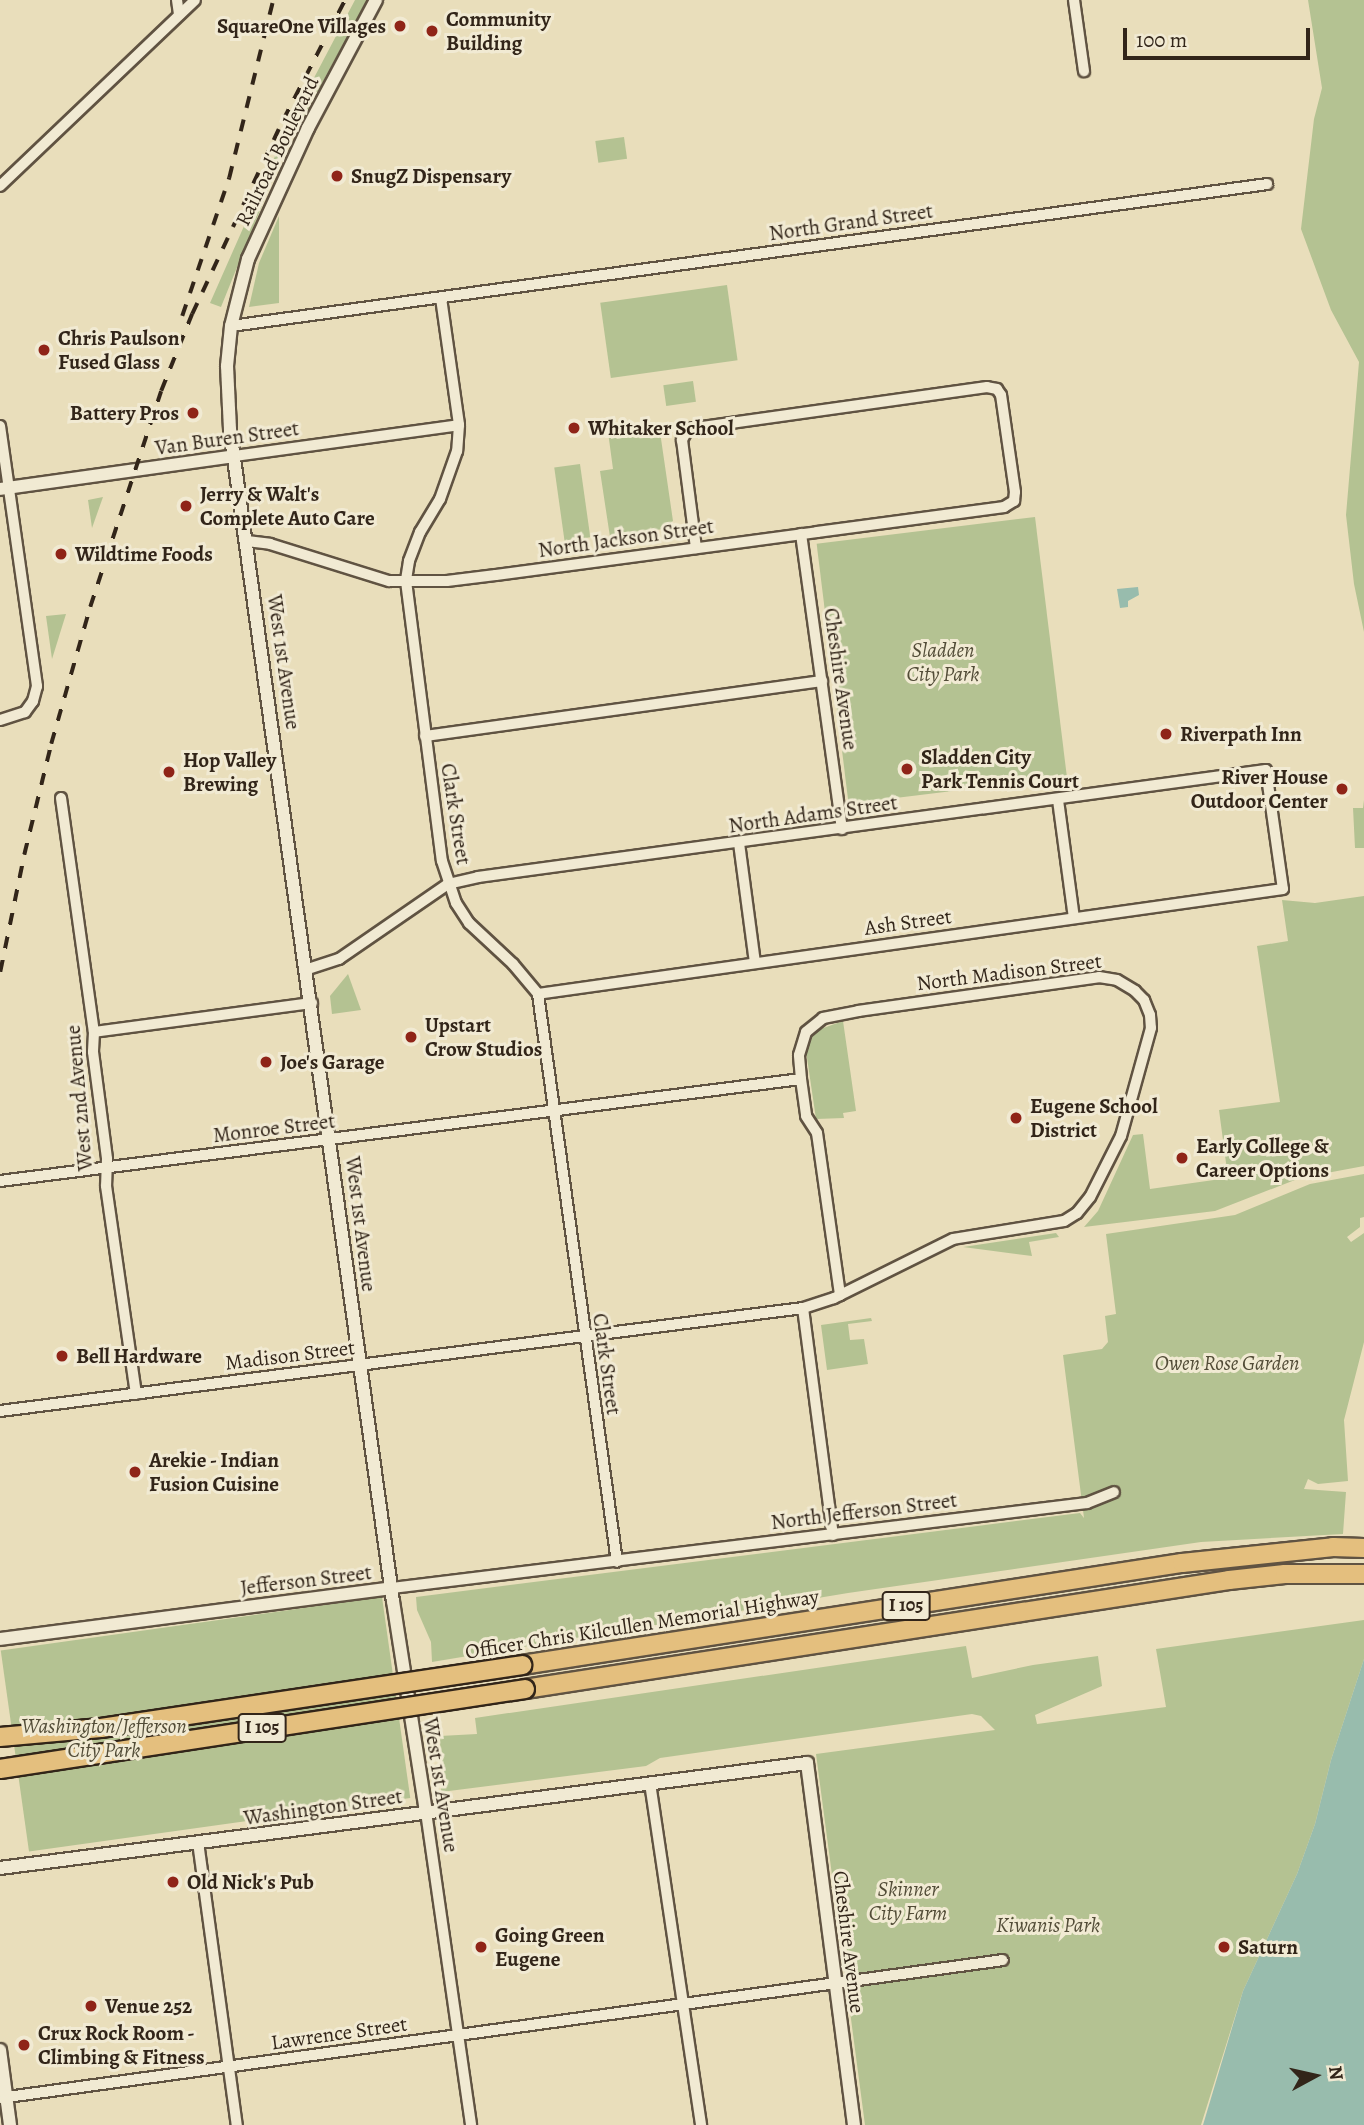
<!DOCTYPE html>
<style>
body{margin:0}
#map{position:relative;width:1364px;height:2125px;overflow:hidden;background:#e9debb;font-family:Alegreya,serif}
div>[style]{position:absolute}
[style*='--x']{left:calc(var(--x)*1px);top:calc(var(--y)*1px);width:calc(var(--w)*1px);rotate:calc(var(--a)*1deg)}
.green>*{inset:0;background:#b4c292;transform-origin:0 0}
.water>*{inset:0;background:#98bcad}
.roads{filter:drop-shadow(2px 0 #605342) drop-shadow(-2px 0 #605342) drop-shadow(0 2px #605342) drop-shadow(0 -2px #605342)}
.minor>*{height:10px;margin:-5px;padding:0 5px;transform-origin:5px;border-radius:5px;background:#f1ead3}
.tertiary>*{height:12px;margin:-6px;padding:0 6px;transform-origin:6px;border-radius:6px;background:#f1ead3}
.motorway>*{height:18px;margin:-9px;padding:0 9px;transform-origin:9px;border-radius:9px;background:#e4bf7e}
.rail>*{height:3.5px;margin-top:-1.75px;transform-origin:0;background:repeating-linear-gradient(90deg,#322519 0 12px,transparent 0 24px)}
.bridges{filter:drop-shadow(2px 0 #322519) drop-shadow(-2px 0 #322519) drop-shadow(0 2px #322519) drop-shadow(0 -2px #322519)}
.motorway-bridge>*{height:18px;margin:-9px;padding:0 9px;transform-origin:9px;border-radius:9px;background:#e4bf7e}
.dots>*{width:19px;height:19px;translate:-50% -50%;box-sizing:border-box;border:4px solid #f1ead3;border-radius:50%}
span{translate:-50% -50%;white-space:nowrap;text-align:center;line-height:1.15;-webkit-text-stroke:6px #f1ead3;paint-order:stroke}
.shield-label span{padding:2px 5px;background:#f1ead3;border:2px solid;border-radius:5px;-webkit-text-stroke-width:0}
.shield-label{font-size:19px;color:#322519;font-weight:700}
.poi-label{font-size:21px;color:#322519;font-weight:700}
.left{translate:0 -50%;text-align:left}
.right{translate:-100% -50%;text-align:right}
.street-label{font-size:21px;color:#322519}
.park-label{font-size:21px;color:#524c37;font-style:italic}
.north{position:absolute;left:1280px;top:2041px;width:70px;height:70px;-webkit-text-stroke:5px #f1ead3;paint-order:stroke;rotate:82deg;font-size:19px;font-weight:700;line-height:28px;text-align:center;color:#322519}
.north::after{content:'';display:block;margin:auto;width:24px;height:32px;background:#322519;clip-path:polygon(50% 0,100% 100%,50% 72%,0 100%)}
.scale{position:absolute;left:1123px;top:28px;width:187px;height:32px;box-sizing:border-box;border:4px solid #322519;border-top:0;padding-left:9px;font-size:21px;line-height:24px;white-space:nowrap;color:#322519;-webkit-text-stroke:5px #f1ead3;paint-order:stroke}
</style>
<div id="map">
<div class="green">
<i style="clip-path:polygon(355px 0,367px 0,280px 161px,221px 307px,210px 303px,286px 131px)"></i>
<i style="clip-path:polygon(1308px 0,1364px 0,1364px 632px,1354px 584px,1346px 515px,1359px 362px,1331px 310px,1301px 229px,1314px 119px,1322px 88px)"></i>
<i style="left:624px;top:137px;width:22px;height:29px;rotate:82deg"></i>
<i style="clip-path:polygon(279px 216px,279px 303px,249px 307px,259px 263px)"></i>
<i style="left:727px;top:285px;width:76px;height:128px;rotate:82deg"></i>
<i style="left:693px;top:381px;width:21px;height:30px;rotate:82deg"></i>
<i style="clip-path:polygon(659px 425px,673px 521px,663px 529px,610px 537px,600px 471px,613px 469px,608px 432px)"></i>
<i style="left:580px;top:464px;width:74px;height:26px;rotate:82deg"></i>
<i style="clip-path:polygon(103px 497px,92px 528px,88px 500px)"></i>
<i style="left:1035px;top:517px;width:262px;height:220px;rotate:83deg"></i>
<i style="clip-path:polygon(66px 614px,52px 659px,46px 616px)"></i>
<i style="clip-path:polygon(1364px 800px,1364px 848px,1355px 848px,1353px 808px,1363px 808px)"></i>
<i style="clip-path:polygon(1364px 896px,1364px 1166px,1300px 1178px,1215px 1211px,1084px 1227px,1098px 1211px,1133px 1135px,1143px 1134px,1150px 1189px,1228px 1178px,1219px 1110px,1280px 1102px,1257px 946px,1288px 941px,1282px 900px,1315px 903px)"></i>
<i style="clip-path:polygon(348px 974px,361px 1010px,332px 1014px,330px 996px)"></i>
<i style="clip-path:polygon(843px 1021px,856px 1111px,843px 1113px,844px 1118px,816px 1119px,806px 1051px,815px 1031px)"></i>
<i style="clip-path:polygon(1364px 1174px,1364px 1217px,1360px 1218px,1360px 1227px,1347px 1237px,1351px 1242px,1364px 1233px,1364px 1342px,1344px 1420px,1348px 1481px,1318px 1484px,1308px 1479px,1304px 1489px,1346px 1492px,1343px 1534px,1201px 1542px,848px 1593px,432px 1662px,431px 1642px,417px 1610px,416px 1597px,1080px 1513px,1084px 1518px,1063px 1355px,1102px 1349px,1108px 1342px,1105px 1316px,1116px 1314px,1106px 1234px,1235px 1215px,1310px 1184px)"></i>
<i style="clip-path:polygon(1056px 1233px,1059px 1237px,1029px 1242px,1032px 1256px,963px 1247px)"></i>
<i style="clip-path:polygon(871px 1318px,872px 1321px,848px 1324px,850px 1340px,864px 1339px,868px 1364px,827px 1370px,821px 1325px)"></i>
<i style="left:382px;top:1597px;width:203px;height:385px;rotate:82deg"></i>
<i style="clip-path:polygon(1364px 1620px,1364px 1659px,1331px 1760px,1315px 1824px,1297px 1874px,1243px 1991px,1201px 2125px,865px 2125px,816px 1754px,995px 1730px,981px 1716px,972px 1714px,660px 1758px,646px 1766px,441px 1792px,440px 1736px,477px 1734px,475px 1718px,966px 1646px,972px 1678px,1033px 1665px,1098px 1656px,1102px 1686px,1035px 1715px,1037px 1724px,1166px 1707px,1156px 1649px)"></i>
</div>
<div class="water">
<i style="clip-path:polygon(1138px 587px,1139px 595px,1128px 601px,1128px 607px,1120px 608px,1117px 589px)"></i>
<i style="clip-path:polygon(1364px 1659px,1364px 2125px,1203px 2125px,1243px 1991px,1297px 1874px,1315px 1824px,1331px 1760px)"></i>
</div>
<div class="roads">
<div class="minor">
<i style="--x:177;--y:0;--w:15;--a:82"></i>
<i style="--x:1074;--y:0;--w:72;--a:82"></i>
<i style="--x:0;--y:186;--w:269;--a:-43.6"></i>
<i style="--x:441;--y:298;--w:128;--a:81.9"></i>
<i style="--x:459;--y:425;--w:26;--a:94"></i>
<i style="--x:457;--y:451;--w:51;--a:109.5"></i>
<i style="--x:440;--y:499;--w:39;--a:121"></i>
<i style="--x:420;--y:532;--w:31;--a:111"></i>
<i style="--x:409;--y:561;--w:20;--a:99"></i>
<i style="--x:406;--y:581;--w:282;--a:82.7"></i>
<i style="--x:442;--y:861;--w:44;--a:71.6"></i>
<i style="--x:456;--y:903;--w:24;--a:57"></i>
<i style="--x:469;--y:923;--w:60;--a:43"></i>
<i style="--x:513;--y:964;--w:39;--a:50"></i>
<i style="--x:538;--y:994;--w:573;--a:82.08"></i>
<i style="--x:231;--y:326;--w:1046;--a:-7.8"></i>
<i style="--x:0;--y:426;--w:263;--a:81.9"></i>
<i style="--x:37;--y:686;--w:16;--a:105"></i>
<i style="--x:33;--y:701;--w:14;--a:126"></i>
<i style="--x:25;--y:712;--w:26;--a:162"></i>
<i style="--x:234;--y:456;--w:227;--a:-7.8"></i>
<i style="--x:801;--y:534;--w:298;--a:82.1"></i>
<i style="--x:247;--y:541;--w:23;--a:7"></i>
<i style="--x:270;--y:544;--w:125;--a:17.3"></i>
<i style="--x:389;--y:581;--w:58;--a:0"></i>
<i style="--x:447;--y:581;--w:49;--a:-7"></i>
<i style="--x:496;--y:575;--w:324;--a:-7.6"></i>
<i style="--x:817;--y:532;--w:189;--a:-7.6"></i>
<i style="--x:1004;--y:507;--w:12;--a:-31"></i>
<i style="--x:1014;--y:501;--w:9;--a:-84"></i>
<i style="--x:1015;--y:492;--w:98;--a:-98.2"></i>
<i style="--x:1001;--y:395;--w:7;--a:-124"></i>
<i style="--x:997;--y:389;--w:10;--a:-169"></i>
<i style="--x:987;--y:387;--w:302;--a:172"></i>
<i style="--x:688;--y:429;--w:13;--a:119"></i>
<i style="--x:682;--y:440;--w:109;--a:82.6"></i>
<i style="--x:425;--y:736;--w:401;--a:-7.9"></i>
<i style="--x:61;--y:798;--w:236;--a:82"></i>
<i style="--x:94;--y:1032;--w:20;--a:93"></i>
<i style="--x:93;--y:1052;--w:108;--a:82.5"></i>
<i style="--x:107;--y:1159;--w:27;--a:92"></i>
<i style="--x:106;--y:1186;--w:210;--a:81.8"></i>
<i style="--x:1058;--y:800;--w:119;--a:82.3"></i>
<i style="--x:739;--y:843;--w:121;--a:82.4"></i>
<i style="--x:308;--y:969;--w:33;--a:-18"></i>
<i style="--x:339;--y:959;--w:132;--a:-34.5"></i>
<i style="--x:448;--y:884;--w:31;--a:-13"></i>
<i style="--x:478;--y:877;--w:795;--a:-7.73"></i>
<i style="--x:1266;--y:770;--w:120;--a:81.9"></i>
<i style="--x:1283;--y:889;--w:752;--a:171.98"></i>
<i style="--x:94;--y:1032;--w:220;--a:-7.6"></i>
<i style="--x:801;--y:1079;--w:37;--a:82"></i>
<i style="--x:806;--y:1116;--w:20;--a:57"></i>
<i style="--x:817;--y:1133;--w:164;--a:81.9"></i>
<i style="--x:0;--y:1181;--w:807;--a:-7.26"></i>
<i style="--x:801;--y:1079;--w:24;--a:-95"></i>
<i style="--x:799;--y:1055;--w:24;--a:-73"></i>
<i style="--x:806;--y:1032;--w:22;--a:-39"></i>
<i style="--x:823;--y:1018;--w:36;--a:-11"></i>
<i style="--x:858;--y:1011;--w:243;--a:-8"></i>
<i style="--x:1099;--y:977;--w:18;--a:9"></i>
<i style="--x:1117;--y:980;--w:21;--a:31"></i>
<i style="--x:1135;--y:991;--w:13;--a:45"></i>
<i style="--x:1144;--y:1000;--w:16;--a:68"></i>
<i style="--x:1150;--y:1015;--w:13;--a:86"></i>
<i style="--x:1151;--y:1028;--w:112;--a:105.5"></i>
<i style="--x:1121;--y:1136;--w:68;--a:116.9"></i>
<i style="--x:1090;--y:1197;--w:21;--a:129"></i>
<i style="--x:1077;--y:1213;--w:15;--a:148"></i>
<i style="--x:1064;--y:1221;--w:112;--a:170.8"></i>
<i style="--x:953;--y:1239;--w:133;--a:153.6"></i>
<i style="--x:834;--y:1298;--w:33;--a:162"></i>
<i style="--x:803;--y:1308;--w:810;--a:172.69"></i>
<i style="--x:803;--y:1308;--w:229;--a:82.5"></i>
<i style="--x:392;--y:1588;--w:700;--a:-6.97"></i>
<i style="--x:1087;--y:1503;--w:29;--a:-22"></i>
<i style="--x:650;--y:1783;--w:346;--a:81.5"></i>
<i style="--x:426;--y:1812;--w:316;--a:81.8"></i>
<i style="--x:198;--y:1842;--w:286;--a:82.2"></i>
<i style="--x:0;--y:2098;--w:1012;--a:-7.83"></i>
</div>
<div class="tertiary">
<i style="--x:376;--y:0;--w:145;--a:118"></i>
<i style="--x:308;--y:128;--w:144;--a:114.6"></i>
<i style="--x:248;--y:259;--w:69;--a:104.2"></i>
<i style="--x:231;--y:326;--w:40;--a:95.7"></i>
<i style="--x:227;--y:366;--w:64;--a:87.3"></i>
<i style="--x:230;--y:430;--w:1182;--a:82.08"></i>
<i style="--x:393;--y:1601;--w:214;--a:81.1"></i>
<i style="--x:0;--y:489;--w:236;--a:-8"></i>
<i style="--x:0;--y:1639;--w:395;--a:-7.4"></i>
<i style="--x:0;--y:1868;--w:814;--a:-7.41"></i>
<i style="--x:807;--y:1763;--w:365;--a:82.6"></i>
<i style="--x:0;--y:2050;--w:76;--a:82.4"></i>
</div>
<div class="motorway">
<i style="--x:522;--y:1665;--w:668;--a:-8.79"></i>
<i style="--x:1182;--y:1563;--w:152;--a:-6"></i>
<i style="--x:1333;--y:1547;--w:31;--a:2"></i>
<i style="--x:525;--y:1689;--w:712;--a:-8.8"></i>
<i style="--x:1229;--y:1580;--w:56;--a:-6.1"></i>
<i style="--x:1285;--y:1574;--w:79;--a:0"></i>
</div>
</div>
<div class="rail">
<i style="--x:182;--y:316;--w:146;--a:-71.2"></i>
<i style="--x:229;--y:178;--w:183;--a:-76.1"></i>
<i style="--x:0;--y:972;--w:119;--a:-78.4"></i>
<i style="--x:24;--y:855;--w:114;--a:-76.3"></i>
<i style="--x:51;--y:744;--w:142;--a:-74.1"></i>
<i style="--x:90;--y:607;--w:227;--a:-71.8"></i>
<i style="--x:161;--y:391;--w:83;--a:-68.1"></i>
<i style="--x:192;--y:314;--w:214;--a:-64.9"></i>
<i style="--x:283;--y:120;--w:135;--a:-62.7"></i>
</div>
<div class="bridges">
<div class="motorway-bridge">
<i style="--x:0;--y:1737;--w:101;--a:-5.1"></i>
<i style="--x:101;--y:1728;--w:426;--a:-8.5"></i>
<i style="--x:0;--y:1769;--w:531;--a:-8.66"></i>
</div>
</div>
<div class="dots">
<i style="left:400px;top:26px;background:#8f2418"></i>
<i style="left:432px;top:31px;background:#8f2418"></i>
<i style="left:337px;top:176px;background:#8f2418"></i>
<i style="left:44px;top:350px;background:#8f2418"></i>
<i style="left:193px;top:413px;background:#8f2418"></i>
<i style="left:574px;top:428px;background:#8f2418"></i>
<i style="left:186px;top:506px;background:#8f2418"></i>
<i style="left:61px;top:554px;background:#8f2418"></i>
<i style="left:1166px;top:734px;background:#8f2418"></i>
<i style="left:907px;top:769px;background:#8f2418"></i>
<i style="left:169px;top:772px;background:#8f2418"></i>
<i style="left:1342px;top:789px;background:#8f2418"></i>
<i style="left:411px;top:1037px;background:#8f2418"></i>
<i style="left:266px;top:1062px;background:#8f2418"></i>
<i style="left:1016px;top:1118px;background:#8f2418"></i>
<i style="left:1182px;top:1158px;background:#8f2418"></i>
<i style="left:62px;top:1356px;background:#8f2418"></i>
<i style="left:135px;top:1472px;background:#8f2418"></i>
<i style="left:173px;top:1882px;background:#8f2418"></i>
<i style="left:481px;top:1947px;background:#8f2418"></i>
<i style="left:1224px;top:1947px;background:#8f2418"></i>
<i style="left:91px;top:2006px;background:#8f2418"></i>
<i style="left:24px;top:2045px;background:#8f2418"></i>
</div>
<div class="shield-label">
<span style="left:906px;top:1606px">I 105</span>
<span style="left:262px;top:1728px">I 105</span>
</div>
<div class="poi-label">
<span class="left" style="left:446px;top:31px">Community<br>Building</span>
<span class="right" style="left:386px;top:26px">SquareOne Villages</span>
<span class="left" style="left:351px;top:176px">SnugZ Dispensary</span>
<span class="left" style="left:58px;top:350px">Chris Paulson<br>Fused Glass</span>
<span class="right" style="left:179px;top:413px">Battery Pros</span>
<span class="left" style="left:588px;top:428px">Whitaker School</span>
<span class="left" style="left:200px;top:506px">Jerry &amp; Walt's<br>Complete Auto Care</span>
<span class="left" style="left:75px;top:554px">Wildtime Foods</span>
<span class="left" style="left:1180px;top:734px">Riverpath Inn</span>
<span class="left" style="left:921px;top:769px">Sladden City<br>Park Tennis Court</span>
<span class="left" style="left:183px;top:772px">Hop Valley<br>Brewing</span>
<span class="right" style="left:1328px;top:789px">River House<br>Outdoor Center</span>
<span class="left" style="left:425px;top:1037px">Upstart<br>Crow Studios</span>
<span class="left" style="left:280px;top:1062px">Joe's Garage</span>
<span class="left" style="left:1030px;top:1118px">Eugene School<br>District</span>
<span class="left" style="left:1196px;top:1158px">Early College &amp;<br>Career Options</span>
<span class="left" style="left:76px;top:1356px">Bell Hardware</span>
<span class="left" style="left:149px;top:1472px">Arekie - Indian<br>Fusion Cuisine</span>
<span class="left" style="left:187px;top:1882px">Old Nick's Pub</span>
<span class="left" style="left:495px;top:1947px">Going Green<br>Eugene</span>
<span class="left" style="left:1238px;top:1947px">Saturn</span>
<span class="left" style="left:105px;top:2006px">Venue 252</span>
<span class="left" style="left:38px;top:2045px">Crux Rock Room -<br>Climbing &amp; Fitness</span>
</div>
<div class="street-label">
<span style="left:277px;top:151px;rotate:-64deg">Railroad Boulevard</span>
<span style="left:851px;top:222px;rotate:-8deg">North Grand Street</span>
<span style="left:227px;top:438px;rotate:-8deg">Van Buren Street</span>
<span style="left:626px;top:538px;rotate:-8deg">North Jackson Street</span>
<span style="left:284px;top:662px;rotate:82deg">West 1st Avenue</span>
<span style="left:841px;top:679px;rotate:82deg">Cheshire Avenue</span>
<span style="left:456px;top:814px;rotate:81deg">Clark Street</span>
<span style="left:813px;top:814px;rotate:-8deg">North Adams Street</span>
<span style="left:908px;top:922px;rotate:-8deg">Ash Street</span>
<span style="left:1009px;top:972px;rotate:-7deg">North Madison Street</span>
<span style="left:79px;top:1098px;rotate:-95deg">West 2nd Avenue</span>
<span style="left:274px;top:1128px;rotate:-7deg">Monroe Street</span>
<span style="left:361px;top:1224px;rotate:83deg">West 1st Avenue</span>
<span style="left:290px;top:1355px;rotate:-7deg">Madison Street</span>
<span style="left:607px;top:1364px;rotate:82deg">Clark Street</span>
<span style="left:864px;top:1511px;rotate:-7deg">North Jefferson Street</span>
<span style="left:306px;top:1580px;rotate:-7deg">Jefferson Street</span>
<span style="left:642px;top:1624px;rotate:-9deg">Officer Chris Kilcullen Memorial Highway</span>
<span style="left:441px;top:1785px;rotate:81deg">West 1st Avenue</span>
<span style="left:323px;top:1807px;rotate:-8deg">Washington Street</span>
<span style="left:849px;top:1942px;rotate:83deg">Cheshire Avenue</span>
<span style="left:339px;top:2033px;rotate:-8deg">Lawrence Street</span>
</div>
<div class="park-label">
<span style="left:943px;top:662px">Sladden<br>City Park</span>
<span style="left:1227px;top:1363px">Owen Rose Garden</span>
<span style="left:104px;top:1738px">Washington/Jefferson<br>City Park</span>
<span style="left:908px;top:1901px">Skinner<br>City Farm</span>
<span style="left:1048px;top:1925px">Kiwanis Park</span>
</div>
<div class="north">N</div>
<div class="scale">100 m</div>
</div>
